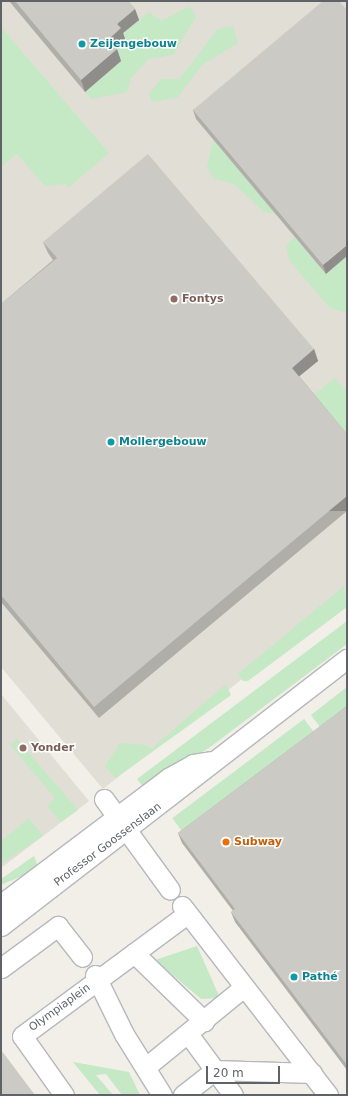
<!DOCTYPE html>
<meta charset="utf-8">
<style>
body{margin:0}
#map{position:relative;width:348px;height:1096px;overflow:hidden;background:#f1efe8;font-family:"DejaVu Sans",sans-serif}
div>[style]{position:absolute}
[style*='--x']{left:calc(var(--x)*1px);top:calc(var(--y)*1px);width:calc(var(--w)*1px);rotate:calc(var(--a)*1deg)}
.education>*{inset:0;background:#e1ded6}
.green>*{inset:0;background:#c5e8c5;transform-origin:0 0}
.roads{filter:drop-shadow(1px 0 #b5b8bc) drop-shadow(-1px 0 #b5b8bc) drop-shadow(0 1px #b5b8bc) drop-shadow(0 -1px #b5b8bc)}
.street>*{height:19px;margin:-9.5px;padding:0 9.5px;transform-origin:9.5px;border-radius:9.5px;background:#fff}
.wall>*{inset:0;background:#afaea9}
.shaded-wall>*{inset:0;background:#8f8d8a;transform-origin:0 0}
.building>*{inset:0;background:#cccac5}
.dots>*{width:11px;height:11px;translate:-50% -50%;box-sizing:border-box;border:2px solid #fff;border-radius:50%}
span{translate:-50% -50%;white-space:nowrap;text-align:center;line-height:1.15;-webkit-text-stroke:3px #fff;paint-order:stroke}
.culture-label{font-size:11px;color:#0d838f;font-weight:700}
.left{translate:0 -50%;text-align:left}
.education-label{font-size:11px;color:#785e54;font-weight:700}
.food-label{font-size:11px;color:#c56008;font-weight:700}
.street-label{font-size:11px;color:#5f6368}
.frame{position:absolute;inset:0;border:2px solid #5f6368;pointer-events:none}
.scale{position:absolute;left:206px;top:1066px;width:74px;height:18px;box-sizing:border-box;border:2px solid #5f6368;border-top:0;padding-left:5px;font-size:12px;line-height:14px;white-space:nowrap;color:#5f6368;-webkit-text-stroke:3px #fff;paint-order:stroke}
</style>
<div id="map">
<div class="education">
<i style="clip-path:polygon(1px 1px,347px 1px,347px 596px,103px 789px,1px 667px)"></i>
<i style="clip-path:polygon(1px 694px,89px 801px,1px 868px)"></i>
</div>
<div class="green">
<i style="clip-path:polygon(190px 6px,196px 17px,173px 55px,149px 59px,131px 78px,127px 92px,91px 99px,85px 92px,121px 61px,113px 50px,121px 35px,149px 12px,161px 21px)"></i>
<i style="clip-path:polygon(233px 26px,238px 43px,202px 65px,178px 97px,152px 102px,149px 94px,161px 79px,179px 79px,218px 29px)"></i>
<i style="clip-path:polygon(1px 27px,109px 153px,68px 188px,67px 184px,45px 186px,17px 154px,1px 167px)"></i>
<i style="clip-path:polygon(213px 140px,276px 214px,264px 212px,234px 184px,214px 179px,207px 167px)"></i>
<i style="clip-path:polygon(294px 237px,326px 274px,347px 256px,347px 313px,330px 308px,289px 260px,286px 246px)"></i>
<i style="clip-path:polygon(335px 378px,347px 392px,347px 440px,311px 397px)"></i>
<i style="clip-path:polygon(344px 586px,347px 607px,248px 681px,243px 681px,238px 674px)"></i>
<i style="clip-path:polygon(347px 621px,347px 644px,209px 748px,144px 788px,137px 779px)"></i>
<i style="clip-path:polygon(226px 684px,231px 695px,116px 778px,105px 766px,120px 743px,146px 745px,151px 749px)"></i>
<i style="clip-path:polygon(347px 687px,347px 713px,323px 731px,311px 715px)"></i>
<i style="left:304px;top:719px;width:21px;height:165px;rotate:53deg"></i>
<i style="clip-path:polygon(17px 739px,78px 810px,61px 822px,47px 806px,55px 798px,10px 745px)"></i>
<i style="clip-path:polygon(29px 818px,43px 836px,1px 864px,1px 841px)"></i>
<i style="clip-path:polygon(34px 856px,37px 864px,31px 872px,1px 885px,1px 879px)"></i>
<i style="clip-path:polygon(197px 946px,220px 998px,201px 999px,155px 960px)"></i>
<i style="clip-path:polygon(73px 1062px,129px 1072px,140px 1095px,122px 1095px,106px 1074px,96px 1075px,113px 1095px,100px 1095px)"></i>
</div>
<div class="roads">
<div class="street">
<i style="--x:104;--y:799;--w:112;--a:54"></i>
<i style="--x:1;--y:904;--w:209;--a:-37"></i>
<i style="--x:168;--y:778;--w:29;--a:-29"></i>
<i style="--x:193;--y:764;--w:18;--a:-9"></i>
<i style="--x:182;--y:906;--w:239;--a:52.3"></i>
<i style="--x:1;--y:926;--w:437;--a:-37.7"></i>
<i style="--x:134;--y:953;--w:98;--a:44.2"></i>
<i style="--x:1;--y:968;--w:71;--a:-36.4"></i>
<i style="--x:58;--y:926;--w:39;--a:52"></i>
<i style="--x:95;--y:975;--w:66;--a:63.8"></i>
<i style="--x:124;--y:1034;--w:72;--a:58.1"></i>
<i style="--x:189;--y:1035;--w:74;--a:53.7"></i>
<i style="--x:147;--y:1066;--w:125;--a:-39.2"></i>
<i style="--x:64;--y:1095;--w:72;--a:-125.4"></i>
<i style="--x:22;--y:1036;--w:205;--a:-36.5"></i>
<i style="--x:183;--y:1095;--w:41;--a:-38"></i>
<i style="--x:215;--y:1070;--w:97;--a:1.8"></i>
</div>
</div>
<div class="wall">
<i style="clip-path:polygon(9px 1px,128px 1px,135px 9px,139px 20px,123px 33px,125px 39px,116px 47px,121px 61px,85px 92px)"></i>
<i style="clip-path:polygon(347px 10px,326px 274px,196px 119px,193px 110px)"></i>
<i style="clip-path:polygon(43px 242px,314px 349px,318px 361px,299px 376px,347px 434px,347px 511px,99px 718px,1px 602px,1px 304px,53px 260px,48px 253px)"></i>
<i style="clip-path:polygon(347px 706px,347px 1070px,235px 922px,231px 912px,233px 911px,182px 843px,178px 833px)"></i>
</div>
<div class="shaded-wall">
<i style="clip-path:polygon(135px 9px,139px 20px,123px 33px,125px 39px,113px 50px,109px 39px,117px 24px)"></i>
<i style="clip-path:polygon(117px 49px,121px 61px,85px 92px,81px 80px)"></i>
<i style="clip-path:polygon(347px 245px,347px 256px,326px 274px,323px 265px)"></i>
<i style="clip-path:polygon(314px 349px,318px 361px,296px 379px,292px 368px)"></i>
<i style="left:347px;top:496px;width:15px;height:329px;rotate:90deg"></i>
</div>
<div class="building">
<i style="clip-path:polygon(15px 1px,128px 1px,135px 9px,117px 24px,121px 28px,109px 39px,117px 49px,81px 80px)"></i>
<i style="clip-path:polygon(323px 1px,339px 1px,347px 10px,347px 245px,323px 265px,193px 110px)"></i>
<i style="clip-path:polygon(148px 154px,314px 349px,292px 368px,347px 434px,347px 496px,94px 707px,1px 595px,1px 304px,57px 258px,43px 242px)"></i>
<i style="clip-path:polygon(347px 706px,347px 1065px,231px 912px,235px 909px,178px 833px)"></i>
<i style="clip-path:polygon(1px 1050px,35px 1095px,1px 1095px)"></i>
</div>
<div class="dots">
<i style="left:82px;top:44px;background:#0f9aa8"></i>
<i style="left:174px;top:299px;background:#8d6e63"></i>
<i style="left:111px;top:442px;background:#0f9aa8"></i>
<i style="left:23px;top:748px;background:#8d6e63"></i>
<i style="left:226px;top:842px;background:#e8710a"></i>
<i style="left:294px;top:977px;background:#0f9aa8"></i>
</div>
<div class="culture-label">
<span class="left" style="left:90px;top:44px">Zeijengebouw</span>
<span class="left" style="left:119px;top:442px">Mollergebouw</span>
<span class="left" style="left:302px;top:977px">Pathé</span>
</div>
<div class="education-label">
<span class="left" style="left:182px;top:299px">Fontys</span>
<span class="left" style="left:31px;top:748px">Yonder</span>
</div>
<div class="food-label">
<span class="left" style="left:234px;top:842px">Subway</span>
</div>
<div class="street-label">
<span style="left:108px;top:845px;rotate:-37deg">Professor Goossenslaan</span>
<span style="left:60px;top:1008px;rotate:-36deg">Olympiaplein</span>
</div>
<div class="frame"></div>
<div class="scale">20 m</div>
</div>
